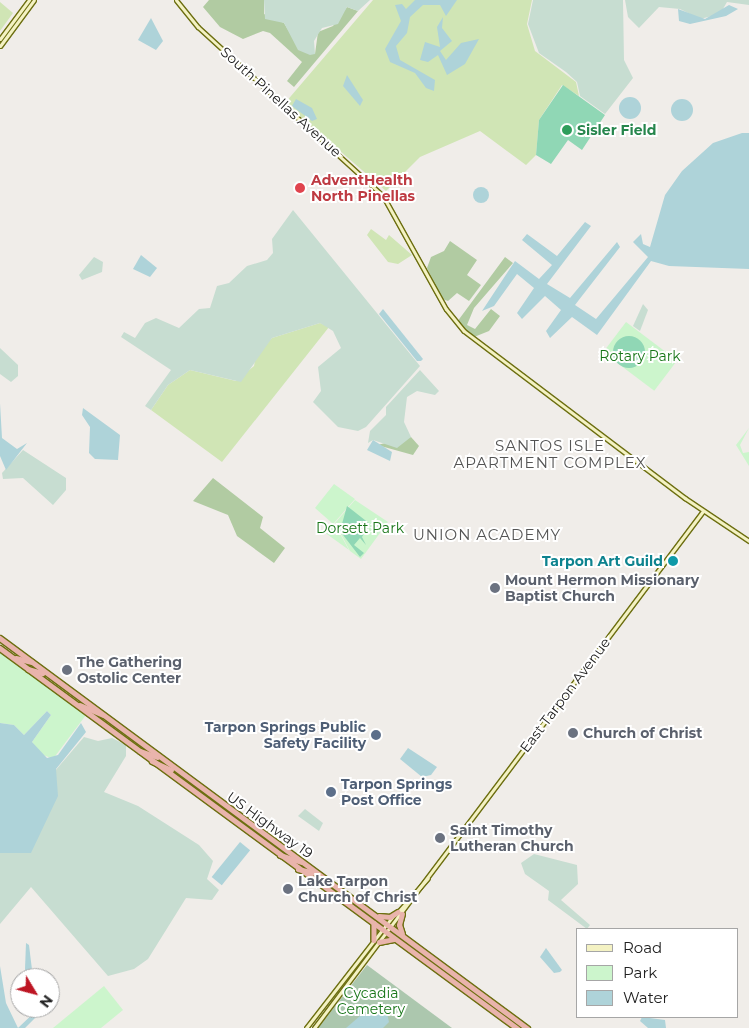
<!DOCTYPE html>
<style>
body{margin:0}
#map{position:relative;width:749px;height:1028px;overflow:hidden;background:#f0ede9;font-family:Montserrat,sans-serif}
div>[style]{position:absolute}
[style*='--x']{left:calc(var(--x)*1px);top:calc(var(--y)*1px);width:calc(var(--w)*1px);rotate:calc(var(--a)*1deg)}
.grass>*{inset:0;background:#d0e5b5}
.forest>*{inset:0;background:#b1cba2}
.wetland>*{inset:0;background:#c7ddd1}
.cemetery>*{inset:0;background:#acc7ae}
.park>*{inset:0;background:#ccf5cc;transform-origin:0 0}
.pitch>*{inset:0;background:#90d7b5}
.round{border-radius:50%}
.water>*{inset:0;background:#aed3d9;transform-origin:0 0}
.roads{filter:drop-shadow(1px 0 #6d6f11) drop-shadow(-1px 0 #6d6f11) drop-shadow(0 1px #6d6f11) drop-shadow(0 -1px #6d6f11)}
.secondary>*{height:3px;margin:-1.5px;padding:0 1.5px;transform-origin:1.5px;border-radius:1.5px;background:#f4f2c3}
.trunk>*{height:4.5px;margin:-2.25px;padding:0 2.25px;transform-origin:2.25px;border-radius:2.25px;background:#e9b4ac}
.dots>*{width:14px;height:14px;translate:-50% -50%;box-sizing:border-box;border:2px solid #fff;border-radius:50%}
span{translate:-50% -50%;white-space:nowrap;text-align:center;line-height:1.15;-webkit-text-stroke:4px #fff;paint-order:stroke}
.street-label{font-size:14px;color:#212121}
.leisure-label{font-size:14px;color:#27864d;font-weight:700}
.left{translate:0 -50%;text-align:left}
.health-label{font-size:14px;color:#be3a42;font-weight:700}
.park-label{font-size:14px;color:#187618}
.culture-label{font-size:14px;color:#0d838f;font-weight:700}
.right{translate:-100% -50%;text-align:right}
.worship-label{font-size:14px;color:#5b616d;font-weight:700}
.service-label{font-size:14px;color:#4e5e75;font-weight:700}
.neighbourhood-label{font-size:15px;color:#545454;letter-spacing:1px}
.legend{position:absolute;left:576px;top:928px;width:162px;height:90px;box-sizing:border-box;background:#fff;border:1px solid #a6a6a6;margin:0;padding:6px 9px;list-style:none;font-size:15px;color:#212121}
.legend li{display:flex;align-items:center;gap:10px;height:25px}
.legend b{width:25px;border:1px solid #a6a6a6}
.north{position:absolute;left:10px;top:968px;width:50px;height:50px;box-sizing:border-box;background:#fff;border:1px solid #a6a6a6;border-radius:50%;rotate:127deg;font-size:14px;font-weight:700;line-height:20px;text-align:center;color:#212121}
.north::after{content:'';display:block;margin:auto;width:18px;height:22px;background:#bd1523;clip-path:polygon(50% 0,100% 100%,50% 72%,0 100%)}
</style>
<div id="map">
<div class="grass">
<i style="clip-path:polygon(373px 0,532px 0,527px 24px,535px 51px,576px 82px,579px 96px,562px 85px,539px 120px,536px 155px,526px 165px,480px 131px,420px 157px,386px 191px,285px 103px)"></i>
<i style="clip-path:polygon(0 2px,13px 13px,0 31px)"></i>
<i style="clip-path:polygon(371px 229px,386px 240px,389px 235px,412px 255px,398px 264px,388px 262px,367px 235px)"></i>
<i style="clip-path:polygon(320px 323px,329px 327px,222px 462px,151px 410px,168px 385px,190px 370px,236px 381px,254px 366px,256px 355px,272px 338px)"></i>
</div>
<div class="forest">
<i style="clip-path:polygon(209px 0,264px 0,264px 14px,284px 23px,296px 43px,315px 54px,318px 32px,333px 26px,347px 7px,358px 11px,294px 87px,287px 81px,302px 62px,270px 33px,263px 31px,243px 39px,220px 27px,203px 7px)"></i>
<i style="clip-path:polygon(450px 241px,477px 260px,467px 275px,481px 285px,469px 301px,457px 293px,448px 301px,442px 299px,427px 268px,431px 257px,444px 251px)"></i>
<i style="clip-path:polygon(505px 257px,513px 263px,474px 308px,467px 325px,475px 329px,491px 309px,500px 316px,489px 331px,474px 337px,457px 322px)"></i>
<i style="clip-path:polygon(411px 437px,419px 446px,413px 455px,377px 445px)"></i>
<i style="clip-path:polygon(213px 478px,263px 517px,260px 528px,285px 548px,274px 563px,237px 536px,228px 515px,193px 501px)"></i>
</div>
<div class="wetland">
<i style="clip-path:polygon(264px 0,370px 0,358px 11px,347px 7px,338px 24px,322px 28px,314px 41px,315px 54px,310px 55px,298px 50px,284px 23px,265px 19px)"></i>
<i style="clip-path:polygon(533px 0,623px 0,624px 60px,633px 78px,605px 114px,580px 96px,577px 82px,566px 72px,539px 53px,528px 24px)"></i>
<i style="clip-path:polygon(625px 0,749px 0,749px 5px,727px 2px,720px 14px,700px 19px,680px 9px,659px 7px,639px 28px,628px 17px)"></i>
<i style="clip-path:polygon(293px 210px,420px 366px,366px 427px,358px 431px,338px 427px,313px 402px,321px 391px,318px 367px,341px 348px,333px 331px,320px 323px,272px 338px,241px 382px,190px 370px,168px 385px,151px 410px,145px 406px,171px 370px,121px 337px,124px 332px,135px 338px,145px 323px,156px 318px,179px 328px,199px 309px,210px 308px,217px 286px,229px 283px,247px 266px,267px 260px,273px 253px,272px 239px)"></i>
<i style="clip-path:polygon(94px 257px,103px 262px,102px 272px,82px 280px,79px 275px)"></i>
<i style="clip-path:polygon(643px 304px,648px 310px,640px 331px,633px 326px)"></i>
<i style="clip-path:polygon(0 348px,18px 365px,18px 376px,11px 382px,0 374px)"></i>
<i style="clip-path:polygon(420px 370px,439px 391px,435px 395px,417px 391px,407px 397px,404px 422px,411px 437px,397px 448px,373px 440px,368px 443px,370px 431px,386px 415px,386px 407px)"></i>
<i style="clip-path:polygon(23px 450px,66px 478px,66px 490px,53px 505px,23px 478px,3px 479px,2px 473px)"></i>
<i style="clip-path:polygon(84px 737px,98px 741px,112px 738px,126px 745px,126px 756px,104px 792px,138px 806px,199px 845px,213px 861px,207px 879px,219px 890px,212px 900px,186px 898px,148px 959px,134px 969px,108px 976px,31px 887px,0 924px,0 851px,32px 845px,54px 772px)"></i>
<i style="clip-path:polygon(305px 809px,323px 823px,319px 831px,298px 816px)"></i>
<i style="clip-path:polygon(534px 854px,577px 865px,578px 884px,561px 900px,590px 925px,587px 929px,548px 900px,549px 891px,525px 874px,521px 863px)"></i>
</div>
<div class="cemetery">
<i style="clip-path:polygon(367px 965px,452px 1028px,318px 1028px)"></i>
</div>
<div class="park">
<i style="left:626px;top:322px;width:64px;height:38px;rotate:37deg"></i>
<i style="clip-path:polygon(749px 428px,740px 445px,743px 453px,749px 452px,749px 466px,736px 445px)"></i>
<i style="clip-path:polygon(334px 484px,355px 499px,334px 523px,349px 550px,324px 532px,332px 523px,315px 508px)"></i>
<i style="clip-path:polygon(355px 500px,388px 522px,361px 559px,350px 551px,335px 523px)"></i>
<i style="clip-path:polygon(0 652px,86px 715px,53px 759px,41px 754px,32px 742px,51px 715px,47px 711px,24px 735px,14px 725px,0 723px)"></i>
<i style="clip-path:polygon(104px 986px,123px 1010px,101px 1028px,53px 1028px)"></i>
</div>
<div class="pitch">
<i style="clip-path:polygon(563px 85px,605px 115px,582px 150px,568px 140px,551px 164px,536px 155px,539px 120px)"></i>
<i class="round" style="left:613px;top:336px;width:32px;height:32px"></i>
<i style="clip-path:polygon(347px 506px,370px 524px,362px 537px,366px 545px,360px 538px,354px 545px,364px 553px,360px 557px,340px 531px)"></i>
</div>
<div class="water">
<i style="clip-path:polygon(415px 0,457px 0,446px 16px,440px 5px,423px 5px,410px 17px,407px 33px,396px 46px,400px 60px,435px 80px,434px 91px,426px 88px,415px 73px,390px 62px,385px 49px,401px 21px,395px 5px,402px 4px,406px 9px)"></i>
<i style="clip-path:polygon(729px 5px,738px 9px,726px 16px,690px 24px,679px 21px,678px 9px,705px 19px)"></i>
<i style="clip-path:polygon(443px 17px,442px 28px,452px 41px,440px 51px,446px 60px,461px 43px,479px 39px,465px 64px,447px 75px,438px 55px,428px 62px,420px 60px,425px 42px,440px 47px,437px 27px)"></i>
<i style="clip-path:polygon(151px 18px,163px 41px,156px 50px,138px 40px)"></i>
<i style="clip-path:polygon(347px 75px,363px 100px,360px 106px,343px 86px)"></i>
<i class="round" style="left:619px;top:97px;width:22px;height:22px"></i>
<i style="clip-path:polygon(296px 99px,312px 108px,317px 119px,312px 121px,292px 106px)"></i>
<i class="round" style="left:671px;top:99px;width:22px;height:22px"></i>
<i style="clip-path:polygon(742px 133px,749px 133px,749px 269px,669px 266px,651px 261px,597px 335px,572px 317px,550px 338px,546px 331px,561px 310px,545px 296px,522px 319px,517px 313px,534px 288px,517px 274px,494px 306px,482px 311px,515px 261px,539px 279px,552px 265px,522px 240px,527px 234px,557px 256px,585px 222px,591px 226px,547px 284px,570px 298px,617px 242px,620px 247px,575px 305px,596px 319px,648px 257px,633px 242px,641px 234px,643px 244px,650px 247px,665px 195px,682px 171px,713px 143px)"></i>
<i class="round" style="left:473px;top:187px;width:16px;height:16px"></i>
<i style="clip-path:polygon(141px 255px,157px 268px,150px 277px,133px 269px)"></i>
<i style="clip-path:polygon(383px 309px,423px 359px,421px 361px,417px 361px,379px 314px)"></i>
<i style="clip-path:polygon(0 403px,2px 438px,17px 449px,27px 443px,6px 470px,0 456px)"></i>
<i style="clip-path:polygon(83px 408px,120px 435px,118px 460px,95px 459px,89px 453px,90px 427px,82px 415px)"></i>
<i style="clip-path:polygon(373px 440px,392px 452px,390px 461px,367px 450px)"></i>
<i style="clip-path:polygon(47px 711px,51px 715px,32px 742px,47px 758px,58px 755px,81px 723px,86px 732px,56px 769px,58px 796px,31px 853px,0 853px,0 723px,14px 725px,24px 735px)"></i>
<i style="clip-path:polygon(408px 748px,437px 767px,431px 775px,422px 777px,400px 759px)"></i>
<i style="left:240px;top:842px;width:13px;height:45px;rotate:39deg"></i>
<i style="clip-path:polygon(26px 943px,29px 945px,33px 978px,27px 978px,25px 969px)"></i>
<i style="clip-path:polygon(546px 948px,562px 970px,560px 972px,554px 973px,540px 957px)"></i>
<i style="clip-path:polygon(0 966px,6px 1003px,18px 1028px,39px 1008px,45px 1008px,25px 1028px,0 1028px)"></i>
<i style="clip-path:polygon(386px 1009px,389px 1022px,383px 1028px,346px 1028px,360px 1016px)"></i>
<i style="clip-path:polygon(642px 1017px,665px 1020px,666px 1028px,648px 1028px,640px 1021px)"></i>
</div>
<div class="roads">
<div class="secondary">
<i style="--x:176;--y:0;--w:35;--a:51"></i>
<i style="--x:198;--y:27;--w:251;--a:42.4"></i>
<i style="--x:383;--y:196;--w:129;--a:60.9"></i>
<i style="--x:446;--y:309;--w:28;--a:51"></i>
<i style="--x:464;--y:331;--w:277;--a:37.1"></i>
<i style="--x:685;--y:498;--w:77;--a:33.9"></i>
<i style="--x:0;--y:39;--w:49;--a:-53.4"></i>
<i style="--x:0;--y:46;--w:57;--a:-53.5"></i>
<i style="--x:398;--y:912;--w:45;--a:-48.6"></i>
<i style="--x:306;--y:1028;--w:142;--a:-52.2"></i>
<i style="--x:314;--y:1028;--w:647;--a:-53.04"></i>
</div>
<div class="trunk">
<i style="--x:0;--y:638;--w:656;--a:36.5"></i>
<i style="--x:0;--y:648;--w:642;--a:36.32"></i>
<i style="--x:16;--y:658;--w:16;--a:14"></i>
<i style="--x:28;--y:669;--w:15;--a:16"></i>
<i style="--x:80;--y:705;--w:25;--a:23"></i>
<i style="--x:140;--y:751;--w:18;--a:19"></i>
<i style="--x:152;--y:761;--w:21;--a:25"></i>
<i style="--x:280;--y:855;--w:22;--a:18"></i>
<i style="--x:298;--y:869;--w:17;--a:13"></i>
<i style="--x:379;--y:916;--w:11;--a:5"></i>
<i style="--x:390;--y:917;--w:9;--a:-32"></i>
<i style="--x:374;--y:923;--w:17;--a:90"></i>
<i style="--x:402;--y:934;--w:9;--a:-108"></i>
<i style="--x:399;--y:925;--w:11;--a:-75"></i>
<i style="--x:379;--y:942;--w:16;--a:-11"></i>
</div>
</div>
<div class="dots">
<i style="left:567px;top:130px;background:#2e9e5b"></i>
<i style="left:300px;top:188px;background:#e0444e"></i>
<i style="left:673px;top:561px;background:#0f9aa8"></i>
<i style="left:495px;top:588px;background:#6b7280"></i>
<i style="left:67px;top:670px;background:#6b7280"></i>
<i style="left:573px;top:733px;background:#6b7280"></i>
<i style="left:376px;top:735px;background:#5c6f8a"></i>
<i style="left:331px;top:792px;background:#5c6f8a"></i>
<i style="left:440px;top:838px;background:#6b7280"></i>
<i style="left:288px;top:889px;background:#6b7280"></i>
</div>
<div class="street-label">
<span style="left:281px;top:102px;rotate:42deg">South Pinellas Avenue</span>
<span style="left:565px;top:695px;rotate:-53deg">East Tarpon Avenue</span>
<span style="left:270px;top:825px;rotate:36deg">US Highway 19</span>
</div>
<div class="leisure-label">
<span class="left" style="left:577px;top:130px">Sisler Field</span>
</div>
<div class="health-label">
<span class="left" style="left:311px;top:188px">AdventHealth<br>North Pinellas</span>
</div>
<div class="park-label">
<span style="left:640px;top:356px">Rotary Park</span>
<span style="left:360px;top:528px">Dorsett Park</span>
<span style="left:371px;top:1001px">Cycadia<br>Cemetery</span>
</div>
<div class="culture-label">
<span class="right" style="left:663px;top:561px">Tarpon Art Guild</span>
</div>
<div class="worship-label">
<span class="left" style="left:505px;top:588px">Mount Hermon Missionary<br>Baptist Church</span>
<span class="left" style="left:77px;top:670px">The Gathering<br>Ostolic Center</span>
<span class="left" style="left:583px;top:733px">Church of Christ</span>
<span class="left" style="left:450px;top:838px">Saint Timothy<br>Lutheran Church</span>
<span class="left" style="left:298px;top:889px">Lake Tarpon<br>Church of Christ</span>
</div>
<div class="service-label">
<span class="right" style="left:366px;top:735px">Tarpon Springs Public<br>Safety Facility</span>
<span class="left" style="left:341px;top:792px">Tarpon Springs<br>Post Office</span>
</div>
<div class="neighbourhood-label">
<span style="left:550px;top:454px">SANTOS ISLE<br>APARTMENT COMPLEX</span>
<span style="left:487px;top:535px">UNION ACADEMY</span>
</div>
<ul class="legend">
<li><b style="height:6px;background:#f4f2c3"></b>Road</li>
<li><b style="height:14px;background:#ccf5cc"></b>Park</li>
<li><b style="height:14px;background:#aed3d9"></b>Water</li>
</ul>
<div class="north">N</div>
</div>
